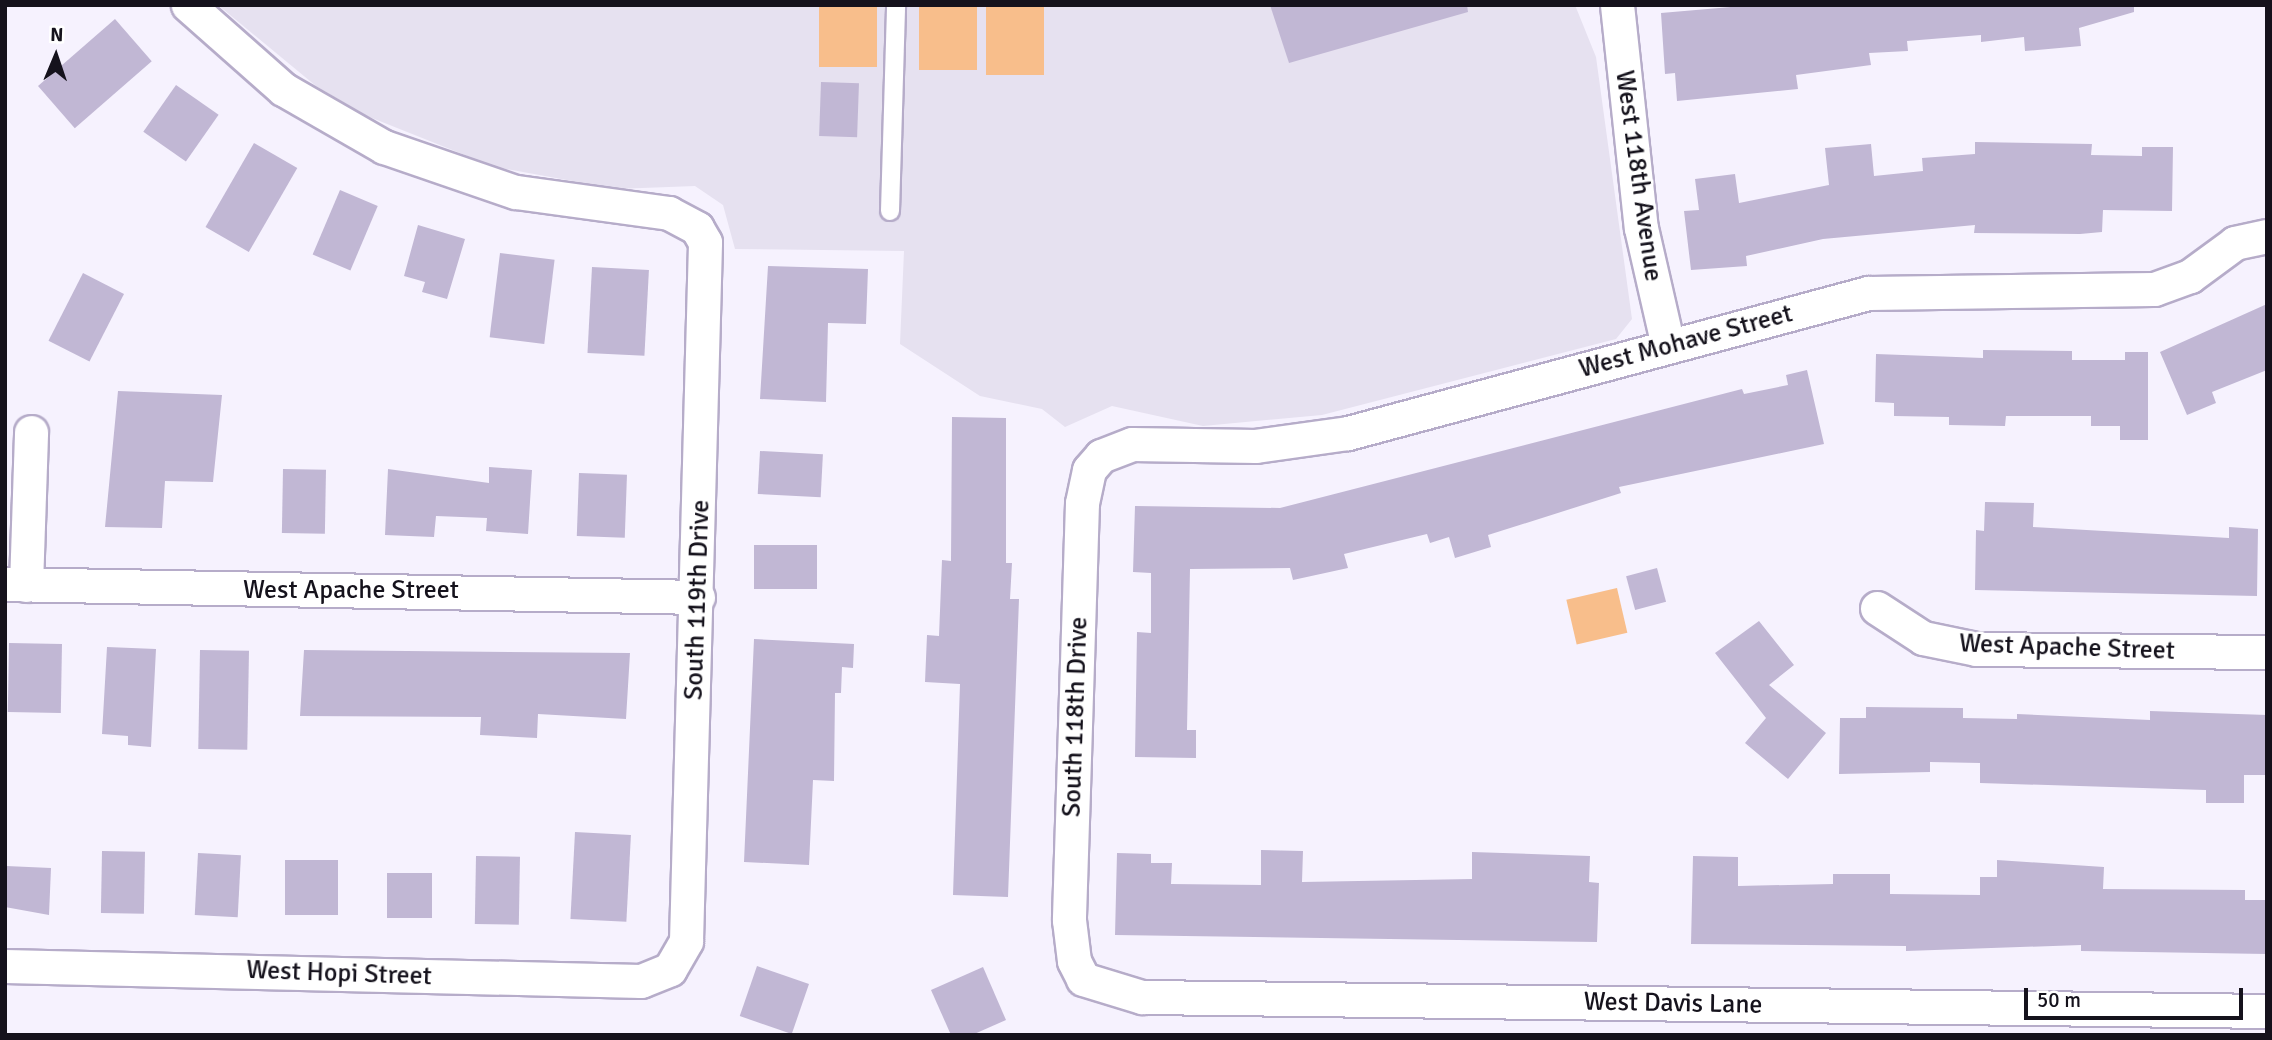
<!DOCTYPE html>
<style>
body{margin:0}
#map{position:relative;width:2272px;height:1040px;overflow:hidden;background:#f6f2fe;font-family:Signika,sans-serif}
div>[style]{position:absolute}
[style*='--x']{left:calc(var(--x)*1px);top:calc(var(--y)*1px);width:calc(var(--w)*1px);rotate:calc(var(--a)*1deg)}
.built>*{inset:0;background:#e6e1f0}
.green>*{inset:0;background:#f8be8b;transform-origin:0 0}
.building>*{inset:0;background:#c1b7d4;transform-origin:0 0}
.roads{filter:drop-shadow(2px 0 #b6acc9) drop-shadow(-2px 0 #b6acc9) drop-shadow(0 2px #b6acc9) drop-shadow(0 -2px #b6acc9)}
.lane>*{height:18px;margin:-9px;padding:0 9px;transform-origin:9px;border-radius:9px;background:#fff}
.street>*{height:33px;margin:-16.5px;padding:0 16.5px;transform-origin:16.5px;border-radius:16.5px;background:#fff}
span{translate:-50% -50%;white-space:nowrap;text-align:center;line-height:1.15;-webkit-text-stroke:5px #fff;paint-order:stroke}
.street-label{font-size:26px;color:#15121c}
.frame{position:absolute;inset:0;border:7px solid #15121c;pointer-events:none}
.north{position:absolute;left:21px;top:21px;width:70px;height:70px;-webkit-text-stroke:5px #fff;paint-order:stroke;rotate:2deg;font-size:19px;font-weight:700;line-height:28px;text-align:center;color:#15121c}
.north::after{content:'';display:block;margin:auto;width:24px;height:32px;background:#15121c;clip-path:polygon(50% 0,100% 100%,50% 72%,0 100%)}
.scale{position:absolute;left:2024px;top:988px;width:219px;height:32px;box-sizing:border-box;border:4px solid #15121c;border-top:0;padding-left:9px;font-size:21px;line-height:24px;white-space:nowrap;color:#15121c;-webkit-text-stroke:5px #fff;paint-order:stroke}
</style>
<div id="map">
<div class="built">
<i style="clip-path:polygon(218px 5px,1575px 5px,1596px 57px,1632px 319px,1616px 339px,1322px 415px,1203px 426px,1112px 406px,1065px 427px,1042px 409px,980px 396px,900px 344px,904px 251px,735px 249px,723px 205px,695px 186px,616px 189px,495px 167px,367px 116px,316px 86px)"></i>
</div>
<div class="green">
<i style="left:819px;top:5px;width:58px;height:62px"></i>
<i style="left:919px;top:5px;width:58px;height:65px"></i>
<i style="left:986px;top:5px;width:58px;height:70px"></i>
<i style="left:1617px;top:588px;width:46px;height:52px;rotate:77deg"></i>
</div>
<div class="building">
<i style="clip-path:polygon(1270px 5px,1467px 5px,1468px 12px,1289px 63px)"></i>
<i style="clip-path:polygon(1754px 5px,2134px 5px,2134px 12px,2079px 28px,2081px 46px,2025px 51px,2024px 37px,1981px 42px,1981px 35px,1907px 41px,1908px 51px,1869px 53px,1871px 65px,1796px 75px,1798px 89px,1677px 101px,1675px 73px,1665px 74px,1661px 13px)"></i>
<i style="left:115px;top:19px;width:56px;height:102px;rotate:49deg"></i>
<i style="left:821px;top:82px;width:38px;height:54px;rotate:2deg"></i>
<i style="left:176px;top:85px;width:52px;height:57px;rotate:35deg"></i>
<i style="clip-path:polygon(1975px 142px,2092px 144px,2091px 155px,2142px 156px,2142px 147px,2173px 147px,2172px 211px,2103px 210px,2102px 232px,2080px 234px,1974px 233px,1975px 225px,1823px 239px,1746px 256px,1747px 266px,1691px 270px,1684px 211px,1699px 210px,1695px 179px,1735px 174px,1739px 203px,1829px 185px,1825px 148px,1871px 144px,1874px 176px,1923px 171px,1922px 158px,1975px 154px)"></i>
<i style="left:254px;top:143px;width:50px;height:97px;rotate:30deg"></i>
<i style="left:340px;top:190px;width:41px;height:70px;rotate:23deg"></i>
<i style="clip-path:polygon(418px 225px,465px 239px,447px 299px,422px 292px,425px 282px,404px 276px)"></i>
<i style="left:500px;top:253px;width:55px;height:85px;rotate:7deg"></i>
<i style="clip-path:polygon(768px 266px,868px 269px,866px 324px,828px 323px,826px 402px,760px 399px)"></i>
<i style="left:592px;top:267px;width:57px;height:86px;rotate:3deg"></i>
<i style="left:83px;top:273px;width:46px;height:76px;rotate:27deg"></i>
<i style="clip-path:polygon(2267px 304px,2267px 370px,2212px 392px,2216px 403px,2187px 415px,2160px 352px)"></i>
<i style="clip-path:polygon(1983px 350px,2072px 351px,2072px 360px,2125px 360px,2125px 352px,2148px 352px,2148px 440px,2120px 440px,2120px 426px,2091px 426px,2091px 416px,2006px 416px,2005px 426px,1949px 425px,1949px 417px,1894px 416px,1894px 403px,1875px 402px,1876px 354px,1983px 358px)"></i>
<i style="clip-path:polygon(1807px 370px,1824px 444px,1619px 487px,1621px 493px,1488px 535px,1491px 547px,1455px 558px,1449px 537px,1430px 543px,1427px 534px,1344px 554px,1348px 568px,1293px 580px,1290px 568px,1190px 569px,1187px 730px,1196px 730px,1196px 758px,1135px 757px,1137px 632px,1151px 633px,1151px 573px,1133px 572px,1135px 506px,1280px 508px,1742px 389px,1744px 394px,1788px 385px,1786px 375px)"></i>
<i style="clip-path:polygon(118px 391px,222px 395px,213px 482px,165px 481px,162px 528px,105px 527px)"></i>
<i style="clip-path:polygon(952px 417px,1006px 418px,1006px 563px,1012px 563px,1010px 599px,1019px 599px,1008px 897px,953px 895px,960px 684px,925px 682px,927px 635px,939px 636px,942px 560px,951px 561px)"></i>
<i style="left:760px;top:451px;width:63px;height:43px;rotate:3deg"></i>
<i style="clip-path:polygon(489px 467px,532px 470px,528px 534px,486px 531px,487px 518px,436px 516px,434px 537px,385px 535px,388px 469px,489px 483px)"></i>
<i style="left:283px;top:469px;width:43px;height:64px;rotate:1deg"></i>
<i style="left:579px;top:473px;width:48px;height:63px;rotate:2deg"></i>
<i style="clip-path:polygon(1985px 502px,2034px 503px,2033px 527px,2229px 538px,2229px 527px,2258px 529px,2257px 596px,1975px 590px,1976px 530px,1984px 531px)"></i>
<i style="left:754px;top:545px;width:63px;height:44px"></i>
<i style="left:1657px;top:568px;width:35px;height:32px;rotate:75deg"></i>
<i style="clip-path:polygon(1759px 621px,1794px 665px,1769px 685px,1826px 733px,1788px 779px,1745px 743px,1766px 718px,1715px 653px)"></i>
<i style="clip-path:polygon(754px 639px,854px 644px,853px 668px,842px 667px,841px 693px,835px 693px,834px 781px,813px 780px,809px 865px,744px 862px)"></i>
<i style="left:9px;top:643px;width:53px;height:69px;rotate:1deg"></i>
<i style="clip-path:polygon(107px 647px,156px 649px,151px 747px,128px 745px,128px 736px,102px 734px)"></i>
<i style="left:200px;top:650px;width:49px;height:99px;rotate:1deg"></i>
<i style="clip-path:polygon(304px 650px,630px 653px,626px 719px,538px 714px,537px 738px,480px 735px,481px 717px,300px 716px)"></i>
<i style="clip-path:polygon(1866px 707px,1963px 708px,1963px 718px,2017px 719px,2017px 714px,2150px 720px,2150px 711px,2267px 715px,2267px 775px,2244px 775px,2244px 803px,2206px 803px,2206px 790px,1980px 783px,1980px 763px,1930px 762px,1930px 772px,1839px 774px,1840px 718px,1866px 718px)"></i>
<i style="left:575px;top:832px;width:56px;height:87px;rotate:3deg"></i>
<i style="clip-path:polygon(1261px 850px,1303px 851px,1302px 882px,1472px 879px,1472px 852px,1590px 856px,1589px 882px,1599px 883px,1597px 942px,1115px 935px,1117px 853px,1151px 854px,1151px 863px,1172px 863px,1171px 884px,1261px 885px)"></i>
<i style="left:102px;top:851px;width:43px;height:62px;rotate:1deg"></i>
<i style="left:198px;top:853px;width:43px;height:62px;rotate:3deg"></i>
<i style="left:476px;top:856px;width:44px;height:68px;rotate:1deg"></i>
<i style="clip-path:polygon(1693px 856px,1738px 857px,1738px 886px,1833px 884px,1833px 874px,1890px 874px,1890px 894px,1980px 895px,1980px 877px,1997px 877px,1997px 860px,2104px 867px,2103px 889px,2245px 890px,2245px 900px,2267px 900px,2267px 954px,2081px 951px,2081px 945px,1906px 951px,1906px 946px,1691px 944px)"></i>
<i style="left:285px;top:860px;width:53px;height:55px"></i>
<i style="clip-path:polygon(6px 866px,51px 868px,49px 915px,5px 907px)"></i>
<i style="left:387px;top:873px;width:45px;height:45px"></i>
<i style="left:757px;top:966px;width:55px;height:53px;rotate:19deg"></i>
<i style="clip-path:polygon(983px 967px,1006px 1020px,972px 1035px,951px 1035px,931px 990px)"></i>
</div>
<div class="roads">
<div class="lane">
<i style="--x:890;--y:211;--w:206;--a:-88.3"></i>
</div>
<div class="street">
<i style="--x:1617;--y:5;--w:224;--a:83.9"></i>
<i style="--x:1641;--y:228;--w:121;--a:77.1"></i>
<i style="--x:2267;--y:236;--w:33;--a:168"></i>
<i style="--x:2235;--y:243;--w:56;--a:143.7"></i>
<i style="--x:2190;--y:276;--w:38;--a:160"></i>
<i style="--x:2154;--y:289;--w:286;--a:179.2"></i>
<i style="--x:1868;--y:293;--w:539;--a:164.93"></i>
<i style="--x:1348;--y:433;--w:93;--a:172"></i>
<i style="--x:1256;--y:446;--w:124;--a:-179.1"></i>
<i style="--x:1132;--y:444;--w:33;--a:159"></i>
<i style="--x:1101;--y:456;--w:18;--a:131"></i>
<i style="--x:1089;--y:470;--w:34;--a:102"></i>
<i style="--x:1082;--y:503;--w:417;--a:91.8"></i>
<i style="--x:1069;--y:920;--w:41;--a:83"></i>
<i style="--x:1074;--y:961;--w:20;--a:63"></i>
<i style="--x:1083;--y:979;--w:62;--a:17"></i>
<i style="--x:1142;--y:997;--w:1125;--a:0.71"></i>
<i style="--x:5;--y:584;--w:693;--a:1.07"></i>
<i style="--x:26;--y:585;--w:153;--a:-88.1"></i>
<i style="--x:1877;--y:608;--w:55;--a:33.1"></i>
<i style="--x:1923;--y:638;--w:54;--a:11.7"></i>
<i style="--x:1976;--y:649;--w:291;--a:0.6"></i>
<i style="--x:5;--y:966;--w:636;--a:1.35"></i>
<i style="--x:641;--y:981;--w:31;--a:-22"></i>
<i style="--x:670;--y:969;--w:32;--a:-60"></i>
<i style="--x:686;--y:941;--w:699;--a:-88.44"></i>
<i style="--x:705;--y:242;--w:16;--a:-120"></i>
<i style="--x:697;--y:228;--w:32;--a:-152"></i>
<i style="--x:669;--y:213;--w:155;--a:-172.2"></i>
<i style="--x:515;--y:192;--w:139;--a:-161"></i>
<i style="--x:384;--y:147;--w:116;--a:-150.1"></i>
<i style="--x:283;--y:89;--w:127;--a:-138.5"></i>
</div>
</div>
<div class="street-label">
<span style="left:1638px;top:176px;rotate:82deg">West 118th Avenue</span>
<span style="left:1686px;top:342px;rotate:-15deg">West Mohave Street</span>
<span style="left:351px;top:591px">West Apache Street</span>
<span style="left:698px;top:600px;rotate:-88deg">South 119th Drive</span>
<span style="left:2067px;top:648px;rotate:2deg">West Apache Street</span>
<span style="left:1076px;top:717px;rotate:-88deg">South 118th Drive</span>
<span style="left:339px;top:974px;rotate:2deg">West Hopi Street</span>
<span style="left:1673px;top:1004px;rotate:1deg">West Davis Lane</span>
</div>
<div class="frame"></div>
<div class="north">N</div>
<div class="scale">50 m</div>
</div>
